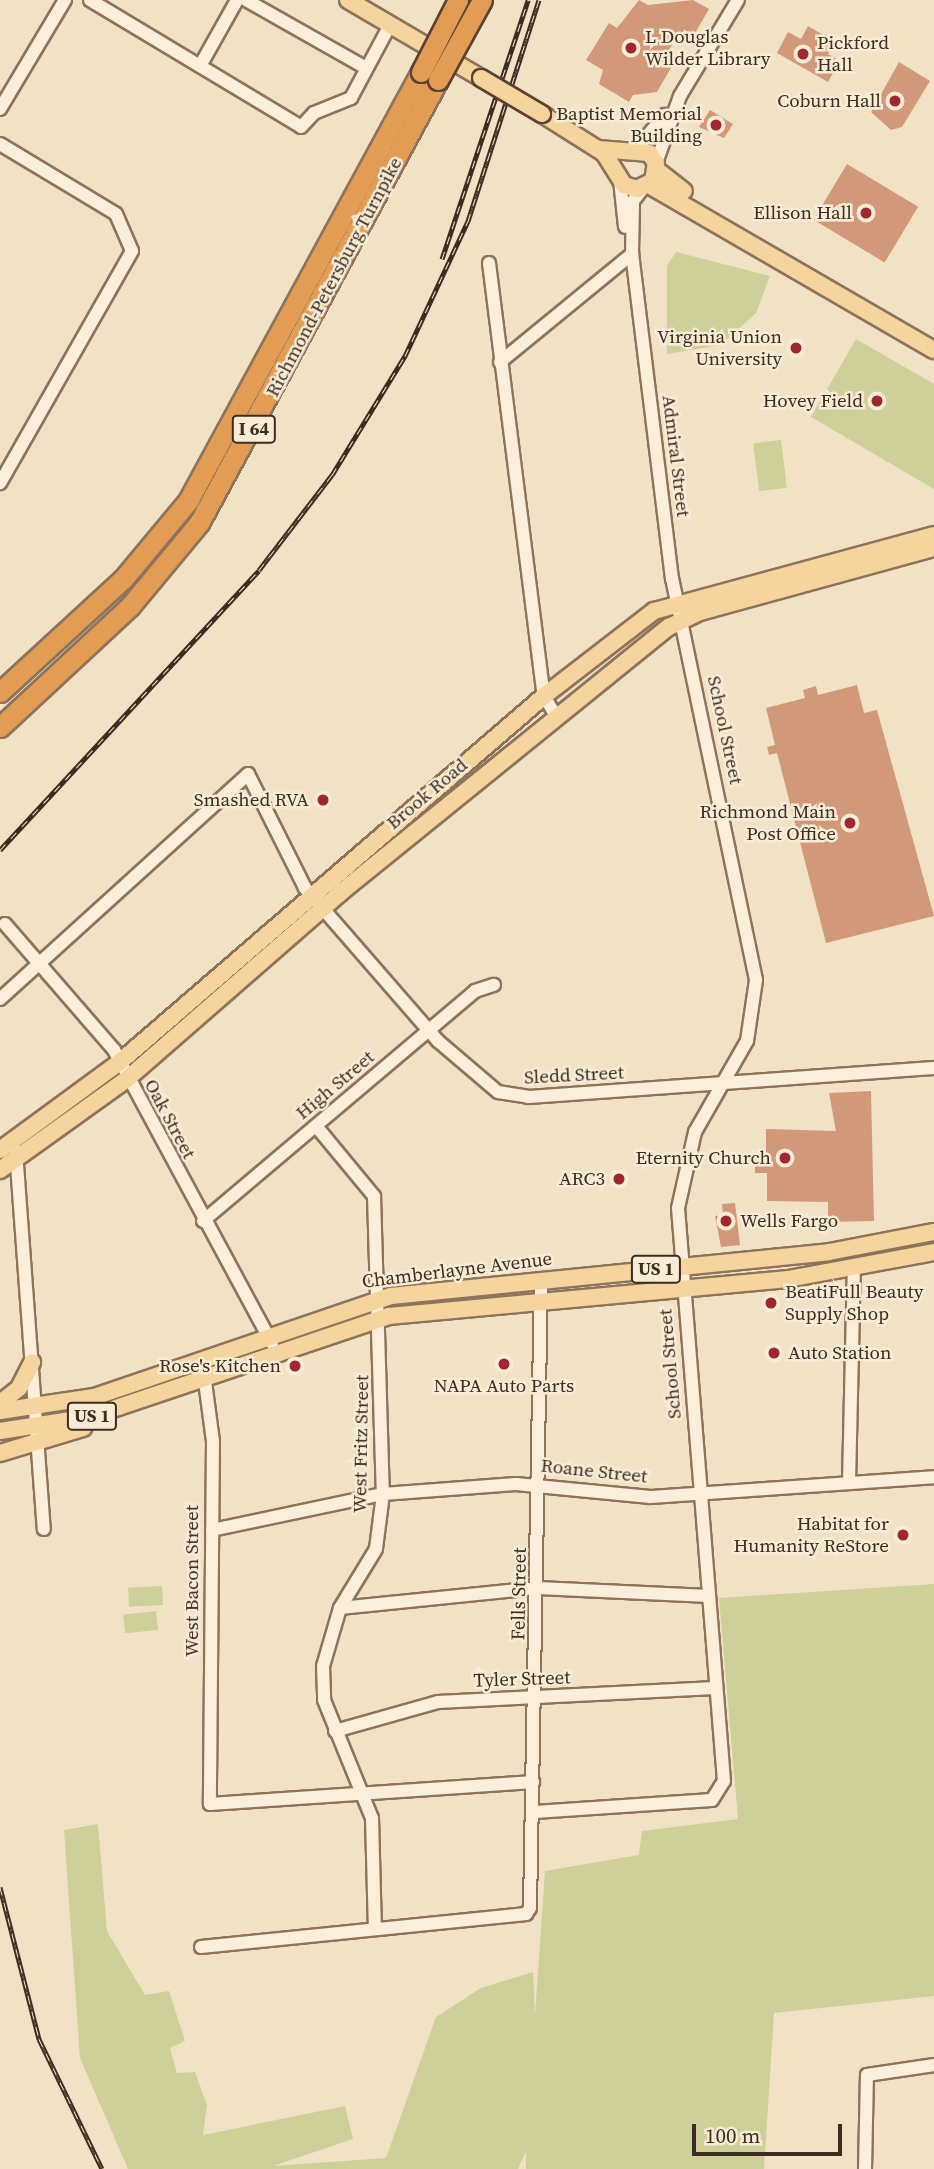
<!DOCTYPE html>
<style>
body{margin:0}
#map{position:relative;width:934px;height:2169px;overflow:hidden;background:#f1e2c6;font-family:"Source Serif 4",serif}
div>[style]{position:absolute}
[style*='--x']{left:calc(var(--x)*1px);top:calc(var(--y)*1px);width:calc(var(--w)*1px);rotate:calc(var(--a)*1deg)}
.green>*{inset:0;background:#cdd099;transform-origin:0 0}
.building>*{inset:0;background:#d1997a;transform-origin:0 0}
.roads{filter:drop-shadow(2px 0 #8e735b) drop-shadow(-2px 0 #8e735b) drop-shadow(0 2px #8e735b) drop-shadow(0 -2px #8e735b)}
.minor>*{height:12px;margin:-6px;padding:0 6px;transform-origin:6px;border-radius:6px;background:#fbefdb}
.major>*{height:16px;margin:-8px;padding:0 8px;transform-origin:8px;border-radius:8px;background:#f5d49d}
.highway>*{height:19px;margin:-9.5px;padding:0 9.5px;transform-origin:9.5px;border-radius:9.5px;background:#e39c54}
.rail>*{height:5px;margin-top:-2.5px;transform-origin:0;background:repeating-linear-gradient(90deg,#f8ecd7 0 8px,#3d2c1f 0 16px);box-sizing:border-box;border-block:2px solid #3d2c1f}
.bridges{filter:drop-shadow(2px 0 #5b412f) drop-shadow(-2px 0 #5b412f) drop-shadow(0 2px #5b412f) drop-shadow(0 -2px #5b412f)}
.major-bridge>*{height:16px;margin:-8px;padding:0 8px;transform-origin:8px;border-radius:8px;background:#f5d49d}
.highway-bridge>*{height:19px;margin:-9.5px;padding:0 9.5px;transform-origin:9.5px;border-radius:9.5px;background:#e39c54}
.dots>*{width:19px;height:19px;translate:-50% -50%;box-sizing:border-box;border:4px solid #f8ecd7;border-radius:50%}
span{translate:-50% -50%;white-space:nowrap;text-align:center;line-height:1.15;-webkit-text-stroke:5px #f8ecd7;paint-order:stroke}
.shield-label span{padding:2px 5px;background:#f8ecd7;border:2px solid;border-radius:5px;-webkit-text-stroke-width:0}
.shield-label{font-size:18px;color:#3d2c1f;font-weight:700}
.poi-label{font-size:19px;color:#3d2c1f}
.left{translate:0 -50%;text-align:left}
.right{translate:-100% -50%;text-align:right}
.street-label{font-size:19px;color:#3d2c1f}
.scale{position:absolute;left:692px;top:2124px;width:150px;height:32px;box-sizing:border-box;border:4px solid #3d2c1f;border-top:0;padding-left:9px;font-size:21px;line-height:24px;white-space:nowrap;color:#3d2c1f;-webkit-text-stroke:5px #f8ecd7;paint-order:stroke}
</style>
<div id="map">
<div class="green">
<i style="clip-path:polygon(676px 252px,770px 276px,756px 313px,721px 345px,667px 354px,667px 266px)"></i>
<i style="clip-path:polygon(856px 339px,934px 384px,934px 489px,811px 417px)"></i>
<i style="left:781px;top:440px;width:48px;height:28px;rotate:83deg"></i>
<i style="clip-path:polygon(934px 1584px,934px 1996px,774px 2013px,764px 2169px,526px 2169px,526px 2151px,518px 2169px,128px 2169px,80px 2058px,64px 1830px,98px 1824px,107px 1931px,145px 1995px,169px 1991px,185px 2041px,170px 2048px,177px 2073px,195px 2072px,207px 2105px,203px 2135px,345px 2106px,353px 2139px,273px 2166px,386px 2158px,436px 2017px,481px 1988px,533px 1972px,535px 2015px,545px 1871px,639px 1855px,642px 1831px,738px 1819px,719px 1598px)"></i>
<i style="left:162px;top:1586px;width:19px;height:34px;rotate:87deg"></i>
<i style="left:156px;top:1611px;width:19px;height:33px;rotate:84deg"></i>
</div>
<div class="building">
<i style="clip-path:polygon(639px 0,648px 5px,693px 0,709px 9px,694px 35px,679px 33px,663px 60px,672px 66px,657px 92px,633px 95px,629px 102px,599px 84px,603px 70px,586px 60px,609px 23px,617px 28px)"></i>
<i style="clip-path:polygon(808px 26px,835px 42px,828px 54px,840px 61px,828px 82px,777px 53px,788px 32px,801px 39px)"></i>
<i style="clip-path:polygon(899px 62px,930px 81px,902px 127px,891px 130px,871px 112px)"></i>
<i style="clip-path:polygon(710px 110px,733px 124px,724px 138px,699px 127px)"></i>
<i style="left:847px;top:164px;width:83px;height:65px;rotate:31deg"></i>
<i style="clip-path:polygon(857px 685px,864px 713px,877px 710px,934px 916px,826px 943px,777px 753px,769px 755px,767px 747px,775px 745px,766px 708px,805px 698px,803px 690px,816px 686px,818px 695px)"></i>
<i style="clip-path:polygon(871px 1091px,874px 1221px,828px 1222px,828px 1202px,767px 1201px,767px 1173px,755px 1173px,755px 1156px,766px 1156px,766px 1129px,836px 1131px,829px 1093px)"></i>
<i style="clip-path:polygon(735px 1203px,740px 1245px,721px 1247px,715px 1216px,723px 1215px,722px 1204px)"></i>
</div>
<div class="roads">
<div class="minor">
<i style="--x:90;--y:0;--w:246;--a:31"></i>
<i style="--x:301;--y:127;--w:19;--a:-47"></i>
<i style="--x:314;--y:113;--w:40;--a:-22"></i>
<i style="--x:351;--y:98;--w:83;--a:-61.9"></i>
<i style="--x:246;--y:0;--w:138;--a:29.5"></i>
<i style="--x:200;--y:66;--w:76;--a:-60.7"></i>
<i style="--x:0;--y:109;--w:127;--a:-59.2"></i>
<i style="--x:0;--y:144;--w:135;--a:31.1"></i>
<i style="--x:116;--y:214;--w:40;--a:66.6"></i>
<i style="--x:132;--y:251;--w:267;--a:119.6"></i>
<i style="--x:636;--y:149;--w:45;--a:-49.5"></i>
<i style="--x:656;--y:163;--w:71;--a:-70.3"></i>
<i style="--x:680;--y:96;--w:112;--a:-58.9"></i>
<i style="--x:620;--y:180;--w:47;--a:83.9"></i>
<i style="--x:489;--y:263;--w:436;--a:82.8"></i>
<i style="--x:544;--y:696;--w:21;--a:59"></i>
<i style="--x:500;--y:362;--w:171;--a:-39.3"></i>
<i style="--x:5;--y:924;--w:167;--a:49.1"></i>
<i style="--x:114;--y:1050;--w:333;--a:61.7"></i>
<i style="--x:0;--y:999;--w:335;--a:-42.2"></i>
<i style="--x:248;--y:774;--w:127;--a:63.4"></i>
<i style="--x:305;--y:888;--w:203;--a:49"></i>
<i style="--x:438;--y:1041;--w:79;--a:40.4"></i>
<i style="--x:498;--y:1092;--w:30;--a:9"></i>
<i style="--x:528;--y:1097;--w:407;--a:-4.1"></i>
<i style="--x:316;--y:1126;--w:91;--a:50.4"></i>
<i style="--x:374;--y:1196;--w:298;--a:88.3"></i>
<i style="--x:383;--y:1494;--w:55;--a:97.3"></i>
<i style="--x:376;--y:1549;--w:69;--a:121.4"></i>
<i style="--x:340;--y:1608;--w:60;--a:106.3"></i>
<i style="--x:323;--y:1666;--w:34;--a:88"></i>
<i style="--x:324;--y:1700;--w:127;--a:67.9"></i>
<i style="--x:372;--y:1818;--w:111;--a:88.5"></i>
<i style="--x:16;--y:1151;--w:379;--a:85.8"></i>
<i style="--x:203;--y:1221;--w:356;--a:-40.2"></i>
<i style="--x:475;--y:991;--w:20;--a:-18"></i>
<i style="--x:202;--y:1359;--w:83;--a:82.4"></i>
<i style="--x:213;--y:1441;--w:363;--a:90.5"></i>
<i style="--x:210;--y:1804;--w:324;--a:-3.9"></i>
<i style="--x:849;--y:1483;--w:214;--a:-88.7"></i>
<i style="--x:212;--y:1530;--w:175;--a:-11.9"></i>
<i style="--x:383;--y:1494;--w:133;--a:-4.3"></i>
<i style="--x:516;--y:1484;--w:135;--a:5.5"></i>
<i style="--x:650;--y:1497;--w:285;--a:-4"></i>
<i style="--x:340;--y:1608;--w:199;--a:-5.8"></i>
<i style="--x:538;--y:1588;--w:171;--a:2.7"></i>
<i style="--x:335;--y:1731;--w:107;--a:-15.7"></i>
<i style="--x:438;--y:1702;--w:277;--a:-2.9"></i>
<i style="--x:535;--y:1812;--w:177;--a:-3.9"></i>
<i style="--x:712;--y:1800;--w:22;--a:-58"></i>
<i style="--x:724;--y:1781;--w:575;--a:-94.59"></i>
<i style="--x:678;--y:1208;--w:78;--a:-77.4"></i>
<i style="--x:695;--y:1132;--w:105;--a:-60.3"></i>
<i style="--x:747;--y:1041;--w:62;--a:-81.6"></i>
<i style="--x:756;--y:980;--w:410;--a:-101.8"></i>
<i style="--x:672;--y:579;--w:327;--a:-97"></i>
<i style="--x:632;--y:254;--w:53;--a:-88.9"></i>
<i style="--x:633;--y:201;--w:16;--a:-52"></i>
<i style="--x:201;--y:1947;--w:327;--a:-5.8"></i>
<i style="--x:526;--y:1914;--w:7;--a:-56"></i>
<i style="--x:530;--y:1908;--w:628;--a:-89"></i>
<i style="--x:865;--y:2169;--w:94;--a:-88.8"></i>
<i style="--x:867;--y:2075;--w:68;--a:-8.5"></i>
</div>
<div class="major">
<i style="--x:348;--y:0;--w:154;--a:30.4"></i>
<i style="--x:542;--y:114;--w:73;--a:32.2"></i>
<i style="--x:604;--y:153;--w:38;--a:58"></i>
<i style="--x:624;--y:185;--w:14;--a:17"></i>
<i style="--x:637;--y:189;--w:18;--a:-27"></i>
<i style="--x:653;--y:181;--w:18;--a:-81"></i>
<i style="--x:656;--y:163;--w:12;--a:-125"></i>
<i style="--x:649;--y:153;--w:51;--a:-175.5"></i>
<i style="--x:657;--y:170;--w:34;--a:38"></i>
<i style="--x:649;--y:185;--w:329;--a:30.1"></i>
<i style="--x:0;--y:1150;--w:150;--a:-36.3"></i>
<i style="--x:121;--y:1061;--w:559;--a:-40.79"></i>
<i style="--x:544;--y:696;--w:139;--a:-37.7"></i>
<i style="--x:654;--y:611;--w:290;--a:-15.2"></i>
<i style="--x:0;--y:1170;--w:156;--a:-35.6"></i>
<i style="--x:127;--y:1079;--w:283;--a:-41.1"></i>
<i style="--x:340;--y:893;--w:423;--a:-39"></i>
<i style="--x:669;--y:627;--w:34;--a:-26"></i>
<i style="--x:700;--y:612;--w:243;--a:-15.3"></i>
<i style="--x:0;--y:1403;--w:24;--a:-38"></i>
<i style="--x:19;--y:1388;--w:29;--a:-63"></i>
<i style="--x:0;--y:1411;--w:95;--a:-8.5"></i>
<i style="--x:94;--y:1397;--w:314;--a:-18.8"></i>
<i style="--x:391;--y:1296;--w:440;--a:-5.7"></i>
<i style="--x:829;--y:1252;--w:107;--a:-10.8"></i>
<i style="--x:0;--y:1431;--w:90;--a:-8.9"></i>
<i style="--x:89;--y:1417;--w:317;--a:-18.6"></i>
<i style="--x:389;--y:1316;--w:401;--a:-5.3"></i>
<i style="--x:788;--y:1279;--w:148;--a:-10.5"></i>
<i style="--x:0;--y:1453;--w:87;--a:-16.8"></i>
</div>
<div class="highway">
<i style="--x:0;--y:692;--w:167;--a:-42.6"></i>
<i style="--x:123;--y:579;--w:102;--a:-50.2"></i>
<i style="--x:188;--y:501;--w:488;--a:-61.5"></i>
<i style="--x:0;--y:727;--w:178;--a:-42.9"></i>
<i style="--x:130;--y:606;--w:108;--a:-50.3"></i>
<i style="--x:199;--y:523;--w:503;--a:-61.65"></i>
</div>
</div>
<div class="rail">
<i style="--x:442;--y:259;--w:273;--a:-71.6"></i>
<i style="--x:0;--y:850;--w:381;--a:-47.2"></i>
<i style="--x:259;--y:570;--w:120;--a:-52.5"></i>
<i style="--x:332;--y:475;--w:140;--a:-58.5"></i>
<i style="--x:405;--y:356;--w:149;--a:-65"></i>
<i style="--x:468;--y:221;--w:232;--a:-72.2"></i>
<i style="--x:0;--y:1887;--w:157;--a:75.6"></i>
<i style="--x:39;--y:2039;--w:144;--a:64.1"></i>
</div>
<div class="bridges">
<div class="major-bridge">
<i style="--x:481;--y:78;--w:71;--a:30.5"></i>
</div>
<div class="highway-bridge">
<i style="--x:421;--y:72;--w:81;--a:-62.8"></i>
<i style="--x:438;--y:80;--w:91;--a:-61.2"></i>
</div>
</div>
<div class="dots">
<i style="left:631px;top:48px;background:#a0272f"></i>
<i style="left:803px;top:54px;background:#a0272f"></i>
<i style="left:895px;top:101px;background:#a0272f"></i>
<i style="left:716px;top:125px;background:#a0272f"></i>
<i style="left:866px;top:213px;background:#a0272f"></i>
<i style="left:796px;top:348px;background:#a0272f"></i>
<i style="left:877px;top:401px;background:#a0272f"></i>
<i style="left:323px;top:800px;background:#a0272f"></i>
<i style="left:850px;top:823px;background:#a0272f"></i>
<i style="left:785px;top:1158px;background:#a0272f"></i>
<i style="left:619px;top:1179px;background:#a0272f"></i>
<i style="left:726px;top:1221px;background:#a0272f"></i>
<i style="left:771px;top:1303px;background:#a0272f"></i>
<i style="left:774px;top:1353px;background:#a0272f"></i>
<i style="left:504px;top:1364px;background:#a0272f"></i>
<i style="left:295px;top:1366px;background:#a0272f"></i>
<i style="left:903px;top:1535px;background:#a0272f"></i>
</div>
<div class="shield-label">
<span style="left:254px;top:429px">I 64</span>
<span style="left:656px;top:1269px">US 1</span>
<span style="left:92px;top:1416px">US 1</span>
</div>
<div class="poi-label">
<span class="left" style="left:645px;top:48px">L Douglas<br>Wilder Library</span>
<span class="left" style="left:817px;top:54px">Pickford<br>Hall</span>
<span class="right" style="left:881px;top:101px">Coburn Hall</span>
<span class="right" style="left:702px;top:125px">Baptist Memorial<br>Building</span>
<span class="right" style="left:852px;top:213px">Ellison Hall</span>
<span class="right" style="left:782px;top:348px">Virginia Union<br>University</span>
<span class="right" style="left:863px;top:401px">Hovey Field</span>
<span class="right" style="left:309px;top:800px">Smashed RVA</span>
<span class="right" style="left:836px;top:823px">Richmond Main<br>Post Office</span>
<span class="right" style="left:771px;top:1158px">Eternity Church</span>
<span class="right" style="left:605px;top:1179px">ARC3</span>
<span class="left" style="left:740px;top:1221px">Wells Fargo</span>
<span class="left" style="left:785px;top:1303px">BeatiFull Beauty<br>Supply Shop</span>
<span class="left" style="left:788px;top:1353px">Auto Station</span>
<span class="right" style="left:281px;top:1366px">Rose's Kitchen</span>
<span style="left:504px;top:1386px">NAPA Auto Parts</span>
<span class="right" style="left:889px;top:1535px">Habitat for<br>Humanity ReStore</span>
</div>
<div class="street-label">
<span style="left:334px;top:277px;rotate:-62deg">Richmond-Petersburg Turnpike</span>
<span style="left:676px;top:456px;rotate:83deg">Admiral Street</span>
<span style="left:725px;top:730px;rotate:78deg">School Street</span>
<span style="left:427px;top:794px;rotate:-40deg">Brook Road</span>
<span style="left:574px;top:1075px;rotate:-3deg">Sledd Street</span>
<span style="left:335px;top:1085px;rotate:-40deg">High Street</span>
<span style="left:170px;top:1119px;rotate:62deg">Oak Street</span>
<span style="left:457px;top:1270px;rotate:-7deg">Chamberlayne Avenue</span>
<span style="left:670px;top:1364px;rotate:-95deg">School Street</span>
<span style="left:361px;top:1444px;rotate:-89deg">West Fritz Street</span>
<span style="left:594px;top:1471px;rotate:6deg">Roane Street</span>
<span style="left:192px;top:1581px;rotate:-90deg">West Bacon Street</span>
<span style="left:519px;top:1594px;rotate:-89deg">Fells Street</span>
<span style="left:522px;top:1679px;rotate:-2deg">Tyler Street</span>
</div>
<div class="scale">100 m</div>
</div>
